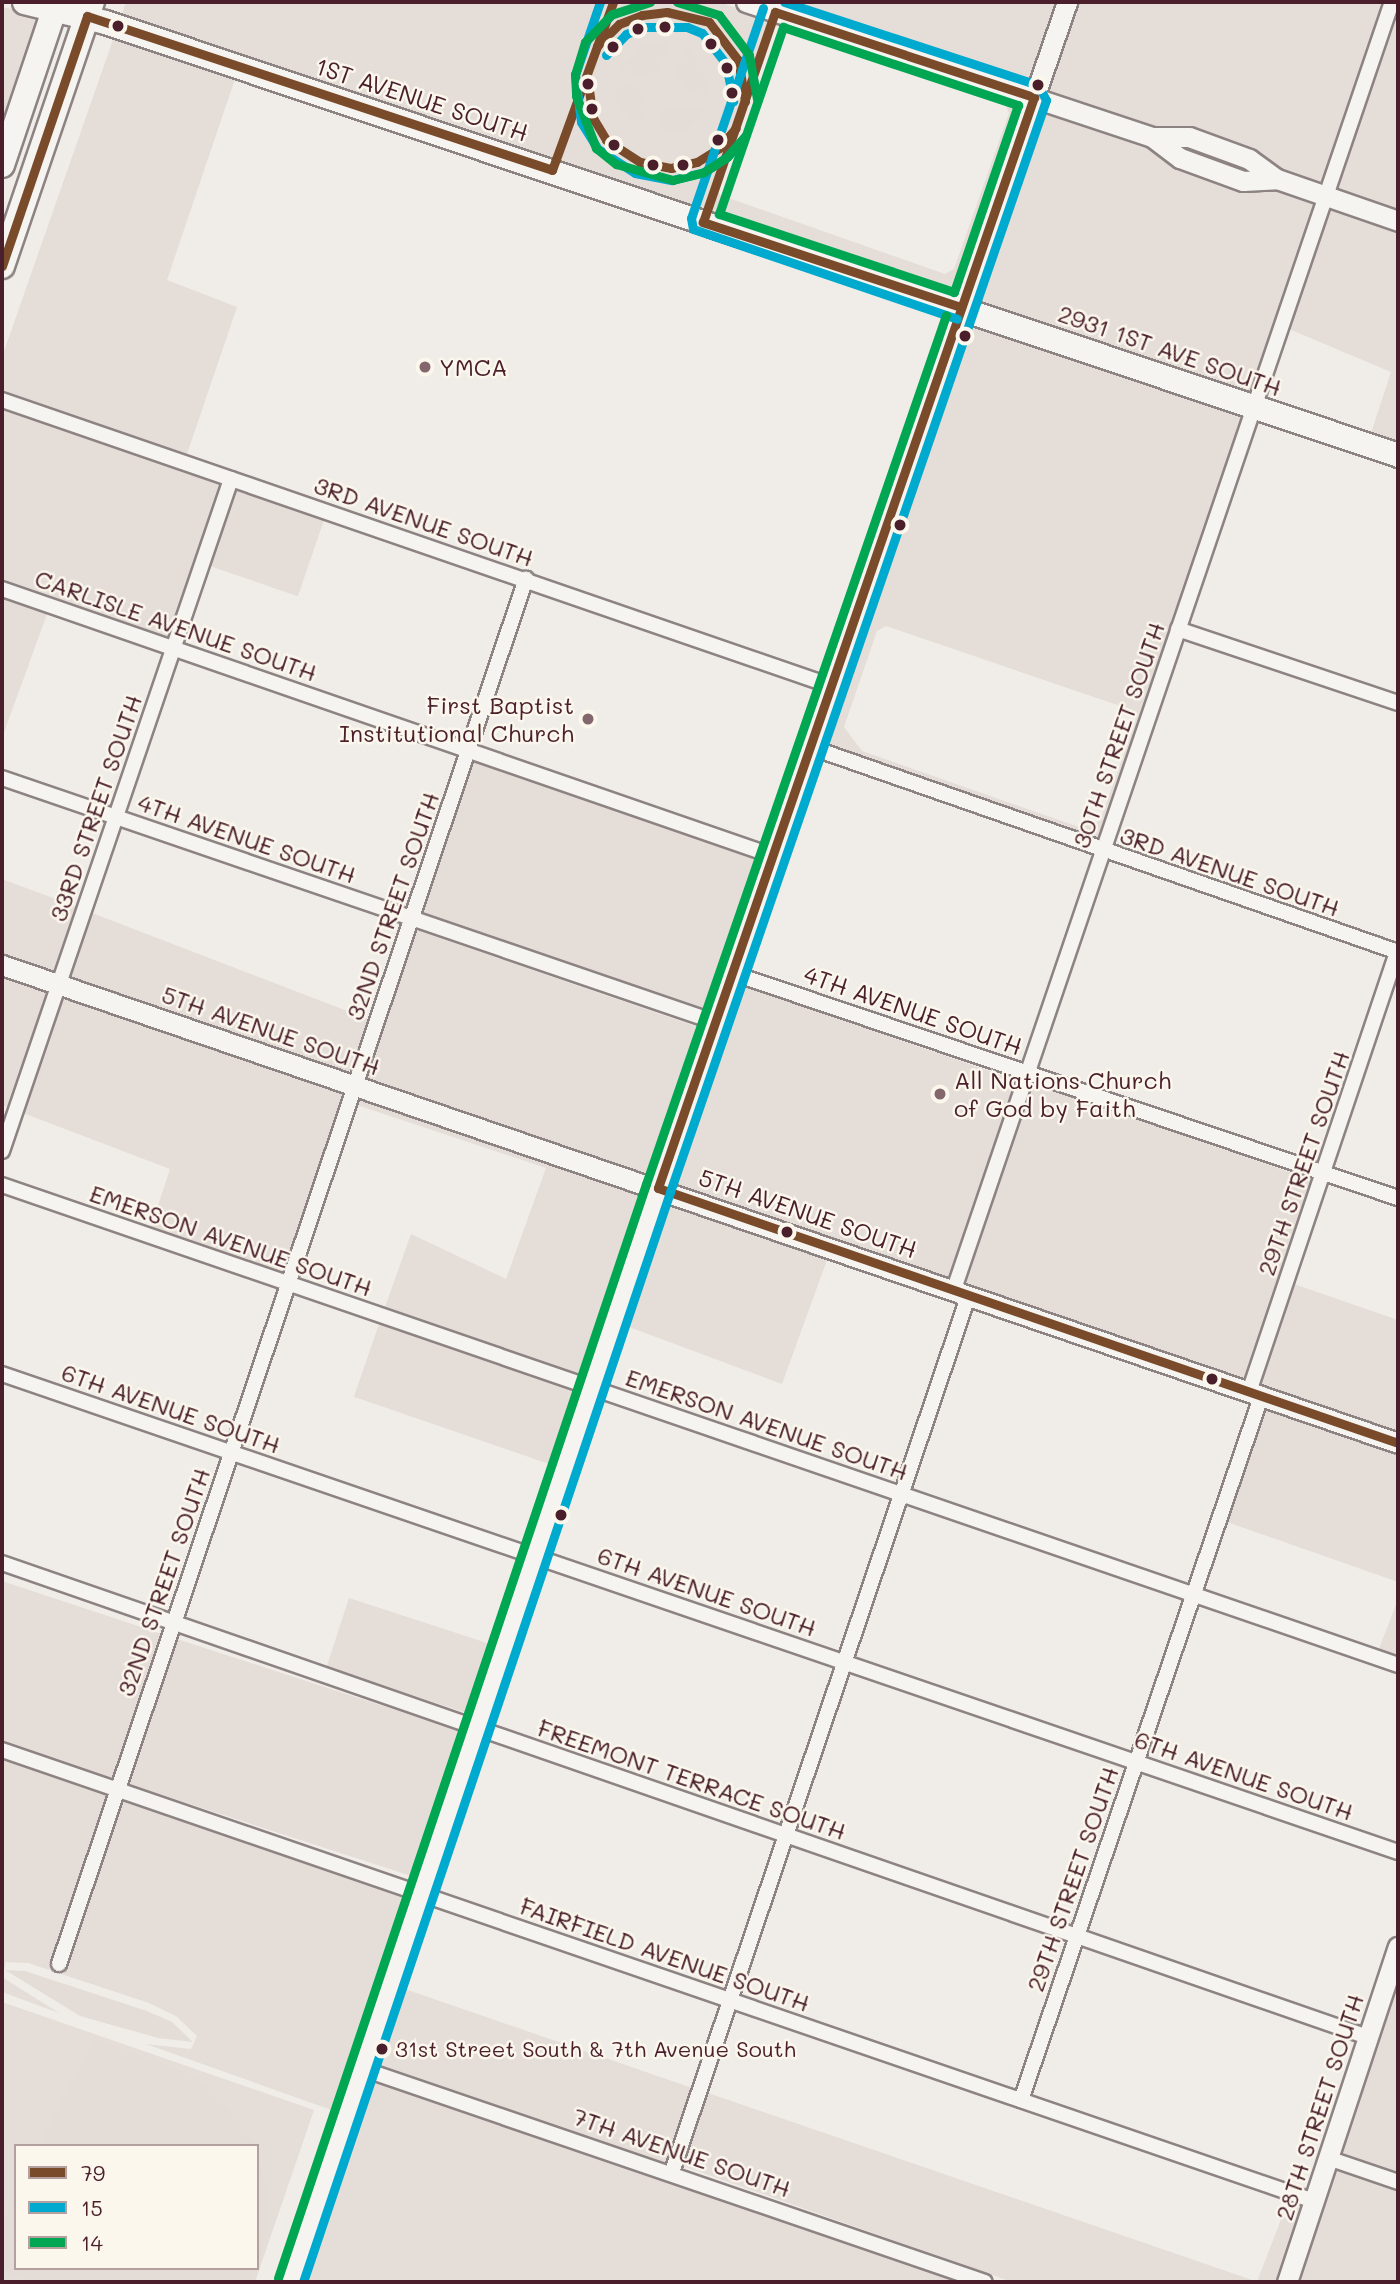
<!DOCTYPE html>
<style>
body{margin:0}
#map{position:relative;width:1400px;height:2284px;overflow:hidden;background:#f0ede8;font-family:Mali,sans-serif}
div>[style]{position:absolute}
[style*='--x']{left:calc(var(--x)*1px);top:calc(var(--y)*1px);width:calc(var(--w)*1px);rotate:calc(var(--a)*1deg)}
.built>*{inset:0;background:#e5ddd7;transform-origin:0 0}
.green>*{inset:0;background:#e4ddd7}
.roads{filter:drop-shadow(2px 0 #8d8383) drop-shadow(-2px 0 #8d8383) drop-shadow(0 2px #8d8383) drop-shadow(0 -2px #8d8383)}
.minor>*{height:14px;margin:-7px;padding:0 7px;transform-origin:7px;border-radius:7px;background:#f5f4f0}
.tertiary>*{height:19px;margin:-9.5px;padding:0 9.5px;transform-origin:9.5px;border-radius:9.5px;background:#f5f4f0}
.primary>*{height:23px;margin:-11.5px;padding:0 11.5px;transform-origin:11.5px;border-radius:11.5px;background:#f5f4f0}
.trunk>*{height:24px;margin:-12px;padding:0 12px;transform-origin:12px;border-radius:12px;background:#f5f4f0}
.bus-1>*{height:9px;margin:-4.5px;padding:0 4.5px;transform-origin:4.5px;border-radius:4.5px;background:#7a4b2a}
.bus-2>*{height:9px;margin:-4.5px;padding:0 4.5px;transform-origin:4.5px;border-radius:4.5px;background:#00a9ce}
.bus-3>*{height:9px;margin:-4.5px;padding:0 4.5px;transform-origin:4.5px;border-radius:4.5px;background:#00a651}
.dots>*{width:19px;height:19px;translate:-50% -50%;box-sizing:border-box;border:4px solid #fbf7ec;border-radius:50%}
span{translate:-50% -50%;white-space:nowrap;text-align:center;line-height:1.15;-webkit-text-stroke:5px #fbf7ec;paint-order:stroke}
.bus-label{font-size:22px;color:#4a1f2b}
.left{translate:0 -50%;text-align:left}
.street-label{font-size:24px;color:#4a1f2b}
.poi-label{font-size:24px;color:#4a1f2b}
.right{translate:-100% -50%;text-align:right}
.frame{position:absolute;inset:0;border:4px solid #4a1f2b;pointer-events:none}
.legend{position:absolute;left:14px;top:2144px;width:245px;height:126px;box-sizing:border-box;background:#fbf7ec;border:2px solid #b4a19f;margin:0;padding:9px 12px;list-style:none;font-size:21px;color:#4a1f2b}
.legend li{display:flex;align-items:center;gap:14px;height:35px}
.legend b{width:35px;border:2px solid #b4a19f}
</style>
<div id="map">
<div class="built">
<i style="clip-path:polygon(evenodd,126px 2px,719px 2px,1023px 103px,956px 296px,121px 17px,126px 2px,781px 24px,1005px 103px,1009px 113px,954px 269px,945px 274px,720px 195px,717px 186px,772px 29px,781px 24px)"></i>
<i style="clip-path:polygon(776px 2px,1058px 2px,1029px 86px)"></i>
<i style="clip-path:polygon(1075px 2px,1383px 2px,1322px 185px,1044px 91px)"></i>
<i style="clip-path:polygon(2px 7px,44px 15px,2px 140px)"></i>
<i style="clip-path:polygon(1398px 7px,1398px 211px,1337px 190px)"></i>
<i style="clip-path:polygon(115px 34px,663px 218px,235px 79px,167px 280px,237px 307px,187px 454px,2px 390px,2px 357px)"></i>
<i style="left:1039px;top:108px;width:293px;height:204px;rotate:19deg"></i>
<i style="clip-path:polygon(1331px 207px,1398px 230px,1398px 445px,1370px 436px,1391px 372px,1289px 329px)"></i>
<i style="clip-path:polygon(evenodd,966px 318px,1245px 412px,1098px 840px,830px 744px,839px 687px,966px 318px,886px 626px,1132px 710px,1136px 720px,1100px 821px,1079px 827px,862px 751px,844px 727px,877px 631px,886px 626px)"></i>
<i style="clip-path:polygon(2px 409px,220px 485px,169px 637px,2px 579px)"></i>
<i style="left:235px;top:490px;width:94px;height:80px;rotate:19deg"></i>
<i style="clip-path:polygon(2px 598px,47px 614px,2px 738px)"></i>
<i style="left:473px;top:760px;width:306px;height:161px;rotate:19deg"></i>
<i style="clip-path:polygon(2px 879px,77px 907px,54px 973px,2px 955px)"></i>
<i style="left:92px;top:913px;width:297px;height:69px;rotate:21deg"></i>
<i style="left:416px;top:930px;width:305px;height:157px;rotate:19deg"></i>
<i style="clip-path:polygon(2px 974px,48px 990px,8px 1107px,2px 1105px)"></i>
<i style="left:737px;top:984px;width:298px;height:210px;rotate:19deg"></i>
<i style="clip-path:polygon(63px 995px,345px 1091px,284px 1272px,151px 1227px,170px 1169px,23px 1113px)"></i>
<i style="left:1034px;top:1084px;width:294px;height:211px;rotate:19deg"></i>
<i style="clip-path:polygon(360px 1096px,647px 1194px,587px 1377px,385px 1307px,411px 1234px,506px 1279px,546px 1168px,357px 1105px)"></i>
<i style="clip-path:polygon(663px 1199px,958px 1300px,957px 1304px,827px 1260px,782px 1384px,621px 1324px)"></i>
<i style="clip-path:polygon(1294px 1284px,1398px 1320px,1398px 1433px,1260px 1384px)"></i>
<i style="left:379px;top:1324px;width:214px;height:77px;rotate:19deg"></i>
<i style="clip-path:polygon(1267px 1405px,1398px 1452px,1398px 1582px,1227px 1522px)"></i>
<i style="clip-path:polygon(2px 1581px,162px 1634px,113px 1779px,2px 1740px)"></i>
<i style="left:349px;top:1598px;width:155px;height:73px;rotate:18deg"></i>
<i style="clip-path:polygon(1398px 1599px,1398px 1656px,1379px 1649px)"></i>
<i style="left:177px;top:1639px;width:305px;height:153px;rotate:18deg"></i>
<i style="clip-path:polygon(2px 1759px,107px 1796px,49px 1970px,64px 1974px,122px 1801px,411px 1900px,340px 2113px,146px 2044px,191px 2049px,197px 2036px,176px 2016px,149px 2003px,28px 1963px,6px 1962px,2px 1977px,59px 2013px,2px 1992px)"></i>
<i style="clip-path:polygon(1398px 1972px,1398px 2172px,1339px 2152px)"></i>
<i style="left:399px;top:1987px;width:311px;height:80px;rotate:19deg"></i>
<i style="clip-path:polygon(evenodd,2px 2002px,314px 2110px,255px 2282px,2px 2282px,2px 2002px,16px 2146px,257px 2146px,257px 2268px,16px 2268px,16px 2146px)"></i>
<i style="clip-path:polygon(368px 2080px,669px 2180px,958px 2282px,298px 2282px)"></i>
<i style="clip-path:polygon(708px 2093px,1258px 2282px,1012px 2282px,683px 2166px)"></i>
<i style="clip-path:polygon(1333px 2169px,1398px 2191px,1398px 2282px,1295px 2282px)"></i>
<i style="left:1288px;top:2201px;width:17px;height:86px;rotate:21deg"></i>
</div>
<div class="green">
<i style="clip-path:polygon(669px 42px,660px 71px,643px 76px,619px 68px,643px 45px)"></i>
<i style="clip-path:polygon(685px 47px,703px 66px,708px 98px,689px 91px,676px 76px)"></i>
<i style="clip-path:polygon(615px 80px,639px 88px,648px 105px,639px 130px,617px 105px)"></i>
<i style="clip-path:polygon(685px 104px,704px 110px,685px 130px,656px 135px,663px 111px,683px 109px)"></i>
<i style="clip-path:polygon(5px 1970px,25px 1971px,147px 2011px,172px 2022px,193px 2042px,158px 2038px,80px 2016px)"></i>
<i style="clip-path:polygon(94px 2038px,186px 2072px,216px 2091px,256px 2146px,39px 2146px)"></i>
<i style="clip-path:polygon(257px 2149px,269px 2208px,269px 2230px,257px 2265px)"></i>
<i style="clip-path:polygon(16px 2192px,16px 2268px,256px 2268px,251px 2282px,35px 2282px,2px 2272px,2px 2220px)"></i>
</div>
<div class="roads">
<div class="minor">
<i style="--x:2;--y:400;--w:877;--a:19.03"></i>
<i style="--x:2;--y:589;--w:816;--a:19.1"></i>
<i style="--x:1178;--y:629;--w:232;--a:18.6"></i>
<i style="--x:810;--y:747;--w:623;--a:19.22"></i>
<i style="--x:2;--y:778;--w:754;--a:18.89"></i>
<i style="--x:732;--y:973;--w:703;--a:18.67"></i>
<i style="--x:2;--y:1151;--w:710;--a:-71.18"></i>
<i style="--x:2;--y:1185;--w:1476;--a:18.97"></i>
<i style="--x:954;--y:1289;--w:1359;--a:-71.21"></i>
<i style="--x:2;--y:1374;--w:1476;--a:18.9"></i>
<i style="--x:1250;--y:1389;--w:463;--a:-71.4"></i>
<i style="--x:2;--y:1563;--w:1446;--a:19.14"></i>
<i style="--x:2;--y:1750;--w:1387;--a:18.97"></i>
<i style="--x:59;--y:1964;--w:1462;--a:-71.37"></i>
<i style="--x:363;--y:2069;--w:657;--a:18.9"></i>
<i style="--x:1021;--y:2100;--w:746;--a:-71.15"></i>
<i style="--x:1328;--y:2158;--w:74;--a:18.9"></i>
<i style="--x:672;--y:2172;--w:927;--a:-71.31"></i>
</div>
<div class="tertiary">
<i style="--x:746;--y:2;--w:428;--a:18.4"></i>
<i style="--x:1152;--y:137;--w:37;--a:0"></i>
<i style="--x:1189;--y:137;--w:64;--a:20.1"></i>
<i style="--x:1249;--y:159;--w:34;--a:36"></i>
<i style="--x:1277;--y:179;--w:128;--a:19.1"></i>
<i style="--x:1152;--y:137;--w:35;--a:37"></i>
<i style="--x:1180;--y:158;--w:67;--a:20.1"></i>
<i style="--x:1243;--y:181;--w:34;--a:-3"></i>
<i style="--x:2;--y:965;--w:1476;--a:18.9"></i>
<i style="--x:290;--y:2282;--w:1154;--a:-71.41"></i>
<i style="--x:658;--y:1188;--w:1255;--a:-70.97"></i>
<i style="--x:1287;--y:2282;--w:353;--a:-71.7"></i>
</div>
<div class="primary">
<i style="--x:24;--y:2;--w:83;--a:13.9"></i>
<i style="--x:105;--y:22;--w:1364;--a:18.51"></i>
</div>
<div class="trunk">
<i style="--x:2;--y:165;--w:172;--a:-71.4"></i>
<i style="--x:2;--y:266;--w:279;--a:-71.2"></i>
</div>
</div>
<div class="bus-1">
<i style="--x:597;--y:46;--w:31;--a:-45"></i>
<i style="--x:619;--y:24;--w:25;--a:-21"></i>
<i style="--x:642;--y:15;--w:25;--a:-7"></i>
<i style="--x:667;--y:12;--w:43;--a:13.4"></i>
<i style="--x:709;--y:22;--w:48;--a:52.7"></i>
<i style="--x:738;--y:60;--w:42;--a:80.3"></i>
<i style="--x:587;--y:76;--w:42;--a:81.9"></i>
<i style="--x:593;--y:118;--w:26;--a:59"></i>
<i style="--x:606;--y:140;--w:40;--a:32.9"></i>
<i style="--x:640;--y:162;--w:32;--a:11"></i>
<i style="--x:671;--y:168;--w:27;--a:-13"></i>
<i style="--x:697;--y:162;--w:26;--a:-32"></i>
<i style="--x:719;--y:148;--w:26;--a:-50"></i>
<i style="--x:2;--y:266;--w:264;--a:-71.2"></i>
<i style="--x:87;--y:16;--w:490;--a:18.3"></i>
<i style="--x:552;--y:170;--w:179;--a:-70"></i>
<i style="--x:961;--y:307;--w:272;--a:-161.8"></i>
<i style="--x:703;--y:222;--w:222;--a:-71.1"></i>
<i style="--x:775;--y:12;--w:273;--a:18.2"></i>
<i style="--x:1034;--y:97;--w:1154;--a:109.02"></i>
<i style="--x:658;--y:1188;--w:783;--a:19.01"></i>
</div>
<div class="bus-2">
<i style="--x:600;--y:2;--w:77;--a:108.9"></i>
<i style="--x:575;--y:75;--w:47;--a:82.7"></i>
<i style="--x:581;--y:122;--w:32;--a:58"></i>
<i style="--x:598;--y:149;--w:44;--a:33"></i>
<i style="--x:635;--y:173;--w:38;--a:11"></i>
<i style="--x:672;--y:180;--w:33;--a:-14"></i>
<i style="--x:704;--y:172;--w:27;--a:-33"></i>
<i style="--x:727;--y:157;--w:28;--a:-49"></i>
<i style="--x:763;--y:8;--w:222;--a:108.9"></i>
<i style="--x:691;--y:218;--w:11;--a:80"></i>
<i style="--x:693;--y:229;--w:279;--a:18.8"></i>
<i style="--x:606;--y:55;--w:29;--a:-46"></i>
<i style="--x:626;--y:34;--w:19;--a:-21"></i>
<i style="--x:644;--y:27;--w:43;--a:0"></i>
<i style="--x:687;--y:27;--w:16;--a:22"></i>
<i style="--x:702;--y:33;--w:39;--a:52"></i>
<i style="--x:726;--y:64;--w:38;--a:79"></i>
<i style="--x:303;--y:2282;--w:1150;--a:-71.39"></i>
<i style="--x:670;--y:1192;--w:1155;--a:-71"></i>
<i style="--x:1046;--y:100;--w:17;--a:-118"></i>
<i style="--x:1038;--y:85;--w:267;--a:-161.9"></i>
</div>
<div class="bus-3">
<i style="--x:650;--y:2;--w:40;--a:162"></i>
<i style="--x:612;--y:14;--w:39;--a:134"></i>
<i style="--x:585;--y:42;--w:34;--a:107"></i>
<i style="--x:575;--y:74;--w:22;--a:87"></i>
<i style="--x:576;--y:96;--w:56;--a:69"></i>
<i style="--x:596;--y:148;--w:26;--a:39"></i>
<i style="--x:616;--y:164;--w:59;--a:15.7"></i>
<i style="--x:673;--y:180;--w:32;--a:-14"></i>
<i style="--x:704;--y:172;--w:27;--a:-33"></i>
<i style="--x:727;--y:157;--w:28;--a:-49"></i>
<i style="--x:677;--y:2;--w:44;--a:17.2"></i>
<i style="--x:719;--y:15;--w:50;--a:53.1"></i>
<i style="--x:749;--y:55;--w:45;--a:79.7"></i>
<i style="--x:783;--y:27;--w:248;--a:18.4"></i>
<i style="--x:1018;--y:105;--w:198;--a:108.9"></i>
<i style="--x:954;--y:292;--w:248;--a:-161.6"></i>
<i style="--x:719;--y:214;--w:198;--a:-71.1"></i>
<i style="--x:278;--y:2278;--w:1154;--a:-71.41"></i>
<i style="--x:646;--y:1184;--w:919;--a:-70.95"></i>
</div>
<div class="dots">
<i style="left:118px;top:26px;background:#4a1f2b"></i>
<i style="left:665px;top:27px;background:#4a1f2b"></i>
<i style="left:638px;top:29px;background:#4a1f2b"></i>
<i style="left:711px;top:44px;background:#4a1f2b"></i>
<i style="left:613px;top:47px;background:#4a1f2b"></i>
<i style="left:727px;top:68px;background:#4a1f2b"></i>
<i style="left:588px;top:84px;background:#4a1f2b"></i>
<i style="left:1038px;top:85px;background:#4a1f2b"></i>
<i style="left:732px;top:93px;background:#4a1f2b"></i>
<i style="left:592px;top:109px;background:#4a1f2b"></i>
<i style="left:718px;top:140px;background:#4a1f2b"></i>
<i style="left:614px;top:145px;background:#4a1f2b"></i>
<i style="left:653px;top:165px;background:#4a1f2b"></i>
<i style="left:683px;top:165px;background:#4a1f2b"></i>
<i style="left:965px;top:336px;background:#4a1f2b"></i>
<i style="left:425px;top:367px;background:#84676d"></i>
<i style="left:900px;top:525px;background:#4a1f2b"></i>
<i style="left:588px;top:719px;background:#84676d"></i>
<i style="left:940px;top:1094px;background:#84676d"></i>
<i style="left:787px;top:1232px;background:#4a1f2b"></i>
<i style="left:1212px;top:1379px;background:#4a1f2b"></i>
<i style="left:561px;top:1515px;background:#4a1f2b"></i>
<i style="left:382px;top:2049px;background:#4a1f2b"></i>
</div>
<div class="bus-label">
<span class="left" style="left:395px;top:2049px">31st Street South &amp; 7th Avenue South</span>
</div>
<div class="street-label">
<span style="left:422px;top:99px;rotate:18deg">1ST AVENUE SOUTH</span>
<span style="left:1170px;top:350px;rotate:19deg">2931 1ST AVE SOUTH</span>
<span style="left:424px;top:521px;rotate:19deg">3RD AVENUE SOUTH</span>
<span style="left:176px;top:625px;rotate:19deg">CARLISLE AVENUE SOUTH</span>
<span style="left:1118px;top:735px;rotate:-71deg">30TH STREET SOUTH</span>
<span style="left:95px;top:808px;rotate:-71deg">33RD STREET SOUTH</span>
<span style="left:247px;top:838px;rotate:19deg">4TH AVENUE SOUTH</span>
<span style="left:1230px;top:871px;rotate:19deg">3RD AVENUE SOUTH</span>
<span style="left:392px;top:906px;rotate:-71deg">32ND STREET SOUTH</span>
<span style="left:913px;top:1010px;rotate:19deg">4TH AVENUE SOUTH</span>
<span style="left:271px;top:1030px;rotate:19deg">5TH AVENUE SOUTH</span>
<span style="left:1303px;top:1163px;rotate:-71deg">29TH STREET SOUTH</span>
<span style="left:808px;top:1213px;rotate:19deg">5TH AVENUE SOUTH</span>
<span style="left:231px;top:1240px;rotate:19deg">EMERSON AVENUE SOUTH</span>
<span style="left:171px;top:1408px;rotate:19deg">6TH AVENUE SOUTH</span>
<span style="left:767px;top:1424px;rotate:19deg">EMERSON AVENUE SOUTH</span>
<span style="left:163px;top:1582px;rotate:-71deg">32ND STREET SOUTH</span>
<span style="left:707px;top:1591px;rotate:19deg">6TH AVENUE SOUTH</span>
<span style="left:1244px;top:1775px;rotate:19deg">6TH AVENUE SOUTH</span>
<span style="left:692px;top:1779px;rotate:19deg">FREEMONT TERRACE SOUTH</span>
<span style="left:1072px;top:1879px;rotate:-71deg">29TH STREET SOUTH</span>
<span style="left:665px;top:1954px;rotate:19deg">FAIRFIELD AVENUE SOUTH</span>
<span style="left:1319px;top:2107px;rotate:-72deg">28TH STREET SOUTH</span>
<span style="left:682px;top:2152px;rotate:19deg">7TH AVENUE SOUTH</span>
</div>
<div class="poi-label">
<span class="left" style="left:439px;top:367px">YMCA</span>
<span class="right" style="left:574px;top:719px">First Baptist<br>Institutional Church</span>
<span class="left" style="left:954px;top:1094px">All Nations Church<br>of God by Faith</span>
</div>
<div class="frame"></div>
<ul class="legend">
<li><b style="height:9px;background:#7a4b2a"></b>79</li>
<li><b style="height:9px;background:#00a9ce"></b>15</li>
<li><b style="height:9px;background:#00a651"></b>14</li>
</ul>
</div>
